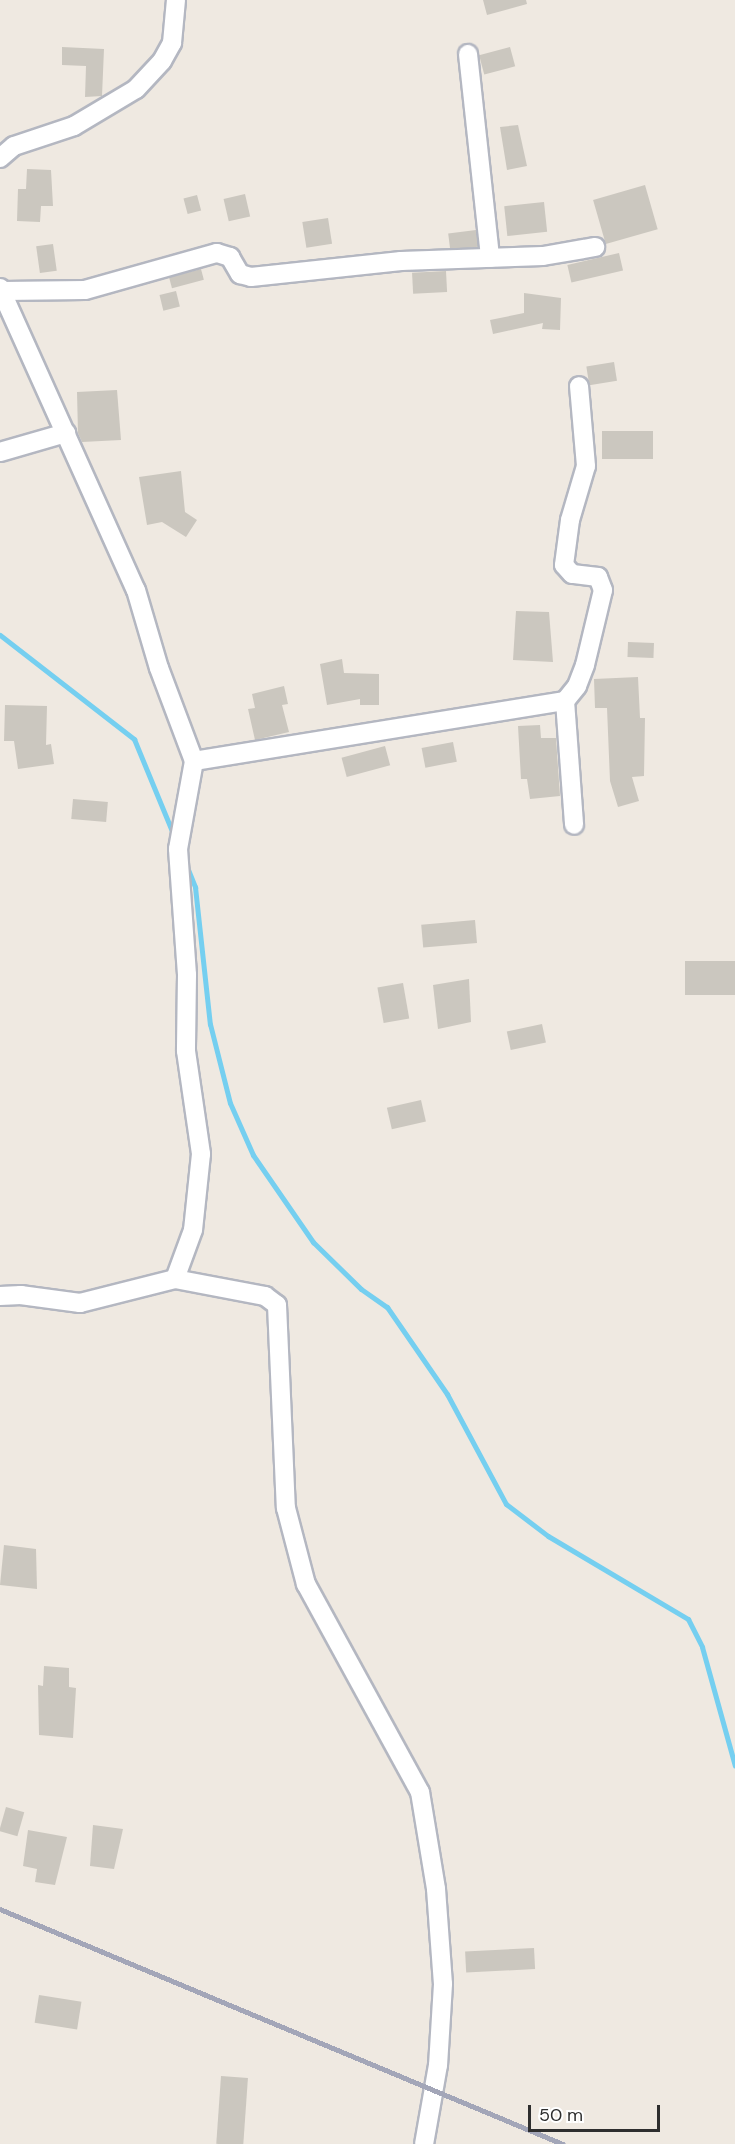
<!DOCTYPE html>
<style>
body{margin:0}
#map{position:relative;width:735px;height:2144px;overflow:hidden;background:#efe9e1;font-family:"DM Sans",sans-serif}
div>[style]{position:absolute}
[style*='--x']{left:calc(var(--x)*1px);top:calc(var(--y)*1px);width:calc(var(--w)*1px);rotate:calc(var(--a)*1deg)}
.stream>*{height:5px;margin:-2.5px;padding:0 2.5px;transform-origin:2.5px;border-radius:2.5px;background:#75cff0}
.building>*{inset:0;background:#cbc7bf;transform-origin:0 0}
.roads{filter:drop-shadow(2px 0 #b4b7c1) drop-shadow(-2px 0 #b4b7c1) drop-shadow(0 2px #b4b7c1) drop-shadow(0 -2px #b4b7c1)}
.minor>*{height:18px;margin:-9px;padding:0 9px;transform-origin:9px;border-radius:9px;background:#fff}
.rail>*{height:4.5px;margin:-2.25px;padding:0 2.25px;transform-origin:2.25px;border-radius:2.25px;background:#a3a6b8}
span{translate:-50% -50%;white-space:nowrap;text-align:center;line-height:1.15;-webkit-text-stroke:6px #fff;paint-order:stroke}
.scale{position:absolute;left:528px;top:2105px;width:132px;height:27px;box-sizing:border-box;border:3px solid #2e2e2e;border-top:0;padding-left:8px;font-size:18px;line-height:21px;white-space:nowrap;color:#2e2e2e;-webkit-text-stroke:4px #fff;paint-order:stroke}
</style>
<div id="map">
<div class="stream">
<i style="--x:0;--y:635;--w:170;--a:37.8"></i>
<i style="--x:134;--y:739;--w:105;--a:67.6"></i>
<i style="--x:187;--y:867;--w:22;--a:68"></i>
<i style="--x:195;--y:887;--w:138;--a:83.8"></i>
<i style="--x:210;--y:1024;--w:81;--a:75.8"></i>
<i style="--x:230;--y:1103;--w:57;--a:66.1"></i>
<i style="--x:253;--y:1155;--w:106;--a:55.4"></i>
<i style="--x:313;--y:1242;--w:67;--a:44.4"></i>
<i style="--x:361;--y:1289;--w:32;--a:35"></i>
<i style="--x:387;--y:1307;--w:106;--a:55.4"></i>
<i style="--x:447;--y:1394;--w:125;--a:61.8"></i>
<i style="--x:506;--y:1504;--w:53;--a:37.3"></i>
<i style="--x:548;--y:1536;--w:163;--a:30.7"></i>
<i style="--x:688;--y:1619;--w:31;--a:63"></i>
<i style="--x:702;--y:1647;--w:123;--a:74.5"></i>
</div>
<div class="building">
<i style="clip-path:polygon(483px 0,526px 0,527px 4px,487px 15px)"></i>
<i style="clip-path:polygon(62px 47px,104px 49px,102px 96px,85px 97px,86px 66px,62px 65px)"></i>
<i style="left:510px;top:47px;width:20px;height:32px;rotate:75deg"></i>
<i style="clip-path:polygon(518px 125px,527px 166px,507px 170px,500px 127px)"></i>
<i style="clip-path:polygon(27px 169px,51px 170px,53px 206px,41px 206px,40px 222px,17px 221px,18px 189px,26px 189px)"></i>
<i style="left:645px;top:185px;width:46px;height:54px;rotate:74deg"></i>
<i style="left:245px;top:194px;width:23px;height:22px;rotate:77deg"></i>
<i style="left:197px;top:195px;width:16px;height:14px;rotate:75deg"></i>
<i style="left:544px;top:202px;width:30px;height:40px;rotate:84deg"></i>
<i style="left:328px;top:218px;width:26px;height:26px;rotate:81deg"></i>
<i style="left:476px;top:230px;width:17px;height:28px;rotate:83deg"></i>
<i style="left:53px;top:244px;width:27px;height:17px;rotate:82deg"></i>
<i style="left:619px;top:253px;width:18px;height:53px;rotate:77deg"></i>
<i style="left:201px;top:269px;width:11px;height:33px;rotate:75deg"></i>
<i style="left:446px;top:271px;width:21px;height:34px;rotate:87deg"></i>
<i style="left:176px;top:291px;width:16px;height:17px;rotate:76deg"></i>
<i style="clip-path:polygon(524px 293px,561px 298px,560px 330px,542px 329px,543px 323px,493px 334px,490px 320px,524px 313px)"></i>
<i style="left:614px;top:362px;width:19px;height:28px;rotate:81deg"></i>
<i style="clip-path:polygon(117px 390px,121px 440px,82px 442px,78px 433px,77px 392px)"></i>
<i style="left:653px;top:431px;width:28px;height:51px;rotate:90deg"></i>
<i style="clip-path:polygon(181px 471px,185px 512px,197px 520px,186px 537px,162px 522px,147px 525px,139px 477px)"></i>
<i style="clip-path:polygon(516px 611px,549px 612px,553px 662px,513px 660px)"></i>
<i style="left:628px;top:642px;width:26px;height:15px;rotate:2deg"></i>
<i style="clip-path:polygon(342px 659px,344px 673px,379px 674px,379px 705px,360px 705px,360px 699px,327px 705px,320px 664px)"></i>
<i style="clip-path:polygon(638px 677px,640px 718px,645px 718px,644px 776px,632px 777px,639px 801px,618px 807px,610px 781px,607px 708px,595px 708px,594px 679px)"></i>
<i style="clip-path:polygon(284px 686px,288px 704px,282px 705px,289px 732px,255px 740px,248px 709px,255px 708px,252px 694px)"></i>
<i style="clip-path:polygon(5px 705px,47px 706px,46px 745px,51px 744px,54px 764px,18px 769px,14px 741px,4px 741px)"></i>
<i style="clip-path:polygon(540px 725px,541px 738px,556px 738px,560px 796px,530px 799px,527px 779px,521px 779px,518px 726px)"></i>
<i style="left:453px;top:742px;width:20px;height:32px;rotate:79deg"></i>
<i style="left:385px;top:746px;width:20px;height:45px;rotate:75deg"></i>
<i style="left:73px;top:799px;width:35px;height:20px;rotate:5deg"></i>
<i style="left:475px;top:920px;width:23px;height:54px;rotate:85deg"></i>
<i style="left:735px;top:961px;width:34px;height:50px;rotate:90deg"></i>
<i style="clip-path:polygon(469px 979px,471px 1022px,438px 1029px,433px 985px)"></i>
<i style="left:403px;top:983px;width:36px;height:26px;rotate:80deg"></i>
<i style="left:542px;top:1024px;width:19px;height:36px;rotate:78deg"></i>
<i style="left:421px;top:1100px;width:22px;height:35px;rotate:77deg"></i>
<i style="clip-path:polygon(4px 1545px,36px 1549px,37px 1589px,0 1585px)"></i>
<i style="clip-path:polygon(44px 1666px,69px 1668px,69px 1687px,76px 1688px,73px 1738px,39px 1735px,38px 1685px,43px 1686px)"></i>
<i style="left:6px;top:1807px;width:19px;height:25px;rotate:16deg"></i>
<i style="clip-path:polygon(93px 1825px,123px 1829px,114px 1869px,90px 1866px)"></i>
<i style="clip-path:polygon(28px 1830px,67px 1837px,55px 1885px,35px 1882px,37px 1869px,23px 1866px)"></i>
<i style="left:534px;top:1948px;width:21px;height:69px;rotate:87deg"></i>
<i style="left:39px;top:1995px;width:43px;height:28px;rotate:9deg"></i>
<i style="left:221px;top:2076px;width:27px;height:68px;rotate:4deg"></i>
</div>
<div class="roads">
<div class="minor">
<i style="--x:468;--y:54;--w:205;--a:83.8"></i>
<i style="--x:0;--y:158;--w:18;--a:-41"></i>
<i style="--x:14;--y:146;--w:63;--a:-18.4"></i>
<i style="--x:74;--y:126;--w:72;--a:-30.8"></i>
<i style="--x:136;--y:89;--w:38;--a:-47"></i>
<i style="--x:162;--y:61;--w:21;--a:-61"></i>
<i style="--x:172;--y:43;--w:43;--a:-84.7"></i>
<i style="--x:0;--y:288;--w:331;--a:65.8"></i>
<i style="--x:136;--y:590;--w:81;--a:73.6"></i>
<i style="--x:159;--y:668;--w:99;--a:69.4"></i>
<i style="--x:194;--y:761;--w:89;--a:100.3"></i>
<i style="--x:178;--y:849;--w:126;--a:85.9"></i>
<i style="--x:187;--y:975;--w:76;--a:90.8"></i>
<i style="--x:186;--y:1051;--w:104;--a:81.7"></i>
<i style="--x:201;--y:1154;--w:76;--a:96"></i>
<i style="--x:193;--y:1230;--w:52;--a:110.2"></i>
<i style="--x:175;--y:1279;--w:98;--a:165.8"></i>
<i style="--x:80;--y:1303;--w:60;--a:-172.3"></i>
<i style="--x:21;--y:1295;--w:21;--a:177"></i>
<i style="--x:3;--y:291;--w:82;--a:-0.7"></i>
<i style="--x:85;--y:290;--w:137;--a:-15.7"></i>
<i style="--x:217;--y:253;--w:14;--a:17"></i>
<i style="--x:230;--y:257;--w:20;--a:60"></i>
<i style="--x:240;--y:274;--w:11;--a:15"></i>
<i style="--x:251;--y:277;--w:151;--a:-6.1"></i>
<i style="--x:401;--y:261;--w:142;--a:-2"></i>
<i style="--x:543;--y:256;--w:53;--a:-9.8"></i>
<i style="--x:0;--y:452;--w:69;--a:-16.1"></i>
<i style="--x:565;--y:701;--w:124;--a:85.8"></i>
<i style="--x:194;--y:761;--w:376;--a:-9.2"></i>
<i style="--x:565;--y:701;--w:19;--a:-51"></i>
<i style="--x:577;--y:686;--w:22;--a:-69"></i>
<i style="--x:585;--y:665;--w:77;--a:-76.5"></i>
<i style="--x:603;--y:590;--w:14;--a:-111"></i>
<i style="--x:598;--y:577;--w:26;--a:-173"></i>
<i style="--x:572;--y:574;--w:12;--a:-132"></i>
<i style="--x:564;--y:565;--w:45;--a:-82.4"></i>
<i style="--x:570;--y:520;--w:56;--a:-73.5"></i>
<i style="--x:586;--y:466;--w:80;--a:-95"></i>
<i style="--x:175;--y:1279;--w:92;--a:10.7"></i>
<i style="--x:265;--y:1296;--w:15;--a:37"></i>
<i style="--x:277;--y:1305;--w:203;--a:87.5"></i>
<i style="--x:286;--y:1508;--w:79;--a:75.3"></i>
<i style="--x:306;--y:1584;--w:237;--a:61.3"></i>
<i style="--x:420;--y:1792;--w:98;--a:80.6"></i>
<i style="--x:436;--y:1889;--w:95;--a:85.8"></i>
<i style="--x:443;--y:1984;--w:81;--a:93.5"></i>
<i style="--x:438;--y:2065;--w:80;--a:100"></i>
</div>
</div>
<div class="rail">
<i style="--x:0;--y:1909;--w:610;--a:22.66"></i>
</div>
<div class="scale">50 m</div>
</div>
